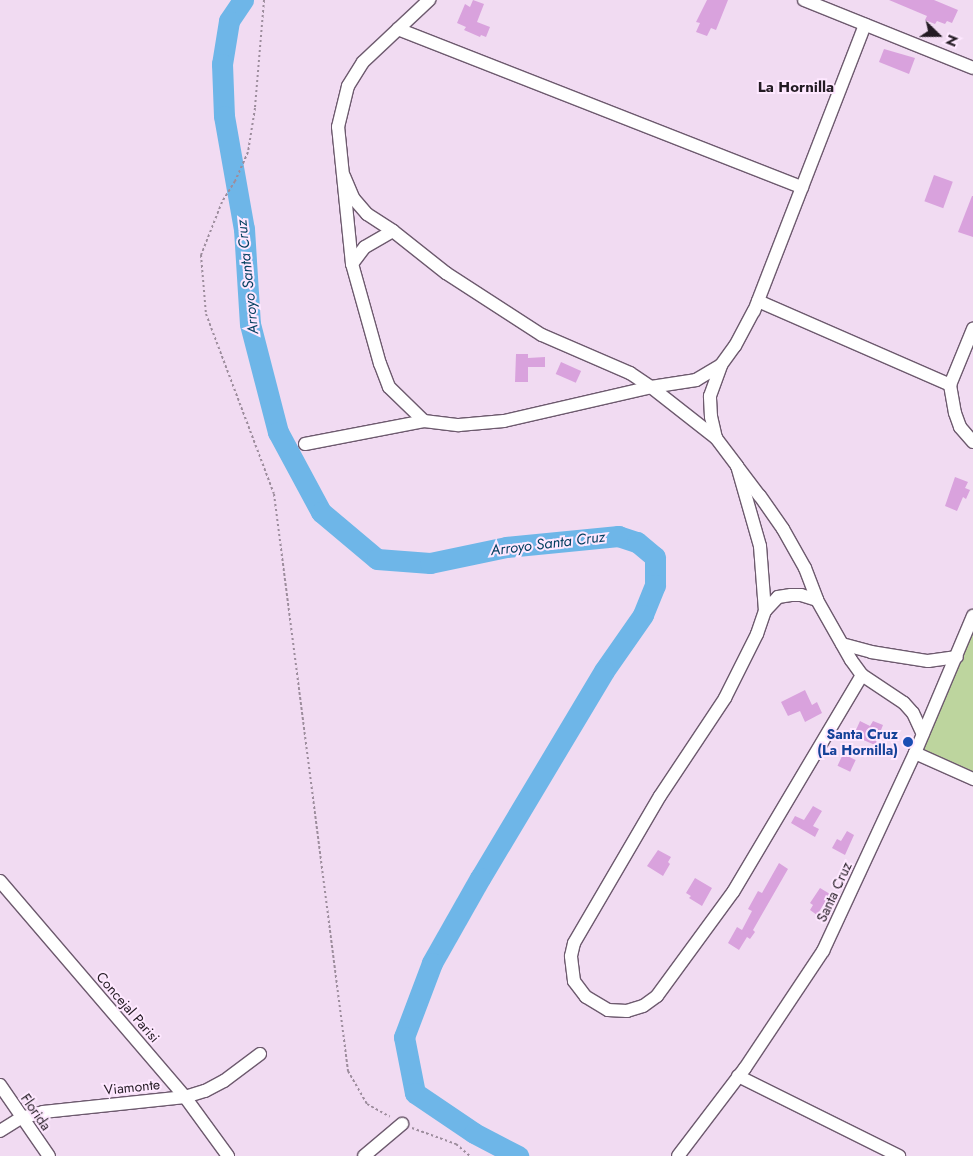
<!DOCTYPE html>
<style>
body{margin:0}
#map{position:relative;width:973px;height:1156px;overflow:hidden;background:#f1dbf2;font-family:Jost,sans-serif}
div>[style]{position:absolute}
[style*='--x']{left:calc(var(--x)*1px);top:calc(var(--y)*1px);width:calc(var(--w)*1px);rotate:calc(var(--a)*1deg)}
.green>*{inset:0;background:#bdd59e}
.river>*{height:21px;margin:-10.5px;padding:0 10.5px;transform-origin:10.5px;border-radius:10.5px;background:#6eb6e8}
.building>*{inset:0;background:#d9a2dd;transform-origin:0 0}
.path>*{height:2px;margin-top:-1px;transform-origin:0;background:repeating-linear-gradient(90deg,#9d8d9d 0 2.5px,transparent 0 5px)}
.roads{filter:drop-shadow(1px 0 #6d5a6e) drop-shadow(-1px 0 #6d5a6e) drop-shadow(0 1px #6d5a6e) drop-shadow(0 -1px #6d5a6e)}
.minor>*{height:12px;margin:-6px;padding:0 6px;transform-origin:6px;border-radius:6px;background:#fff}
.dots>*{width:14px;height:14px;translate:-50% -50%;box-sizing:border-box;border:2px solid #fee8ff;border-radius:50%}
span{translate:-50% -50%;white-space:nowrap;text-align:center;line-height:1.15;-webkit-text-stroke:4px #fee8ff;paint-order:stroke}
.transit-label{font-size:14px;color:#164399;font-weight:700}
.right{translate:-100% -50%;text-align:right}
.street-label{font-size:14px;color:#231b23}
.neighbourhood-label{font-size:15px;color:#231b23;font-weight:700}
.water-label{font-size:15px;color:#044061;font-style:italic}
.north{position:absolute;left:913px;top:10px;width:50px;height:50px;-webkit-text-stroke:4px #fee8ff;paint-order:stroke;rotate:112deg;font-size:14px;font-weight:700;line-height:20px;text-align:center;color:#231b23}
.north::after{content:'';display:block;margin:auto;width:18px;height:22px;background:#231b23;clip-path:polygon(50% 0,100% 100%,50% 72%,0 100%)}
</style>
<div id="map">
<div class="green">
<i style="clip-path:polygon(973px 613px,973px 779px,916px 753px)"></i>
</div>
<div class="river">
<i style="--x:243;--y:0;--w:25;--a:124"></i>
<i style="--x:229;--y:21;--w:44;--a:99.2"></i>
<i style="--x:222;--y:64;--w:52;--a:87.8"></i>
<i style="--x:224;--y:116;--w:115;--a:80"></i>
<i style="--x:244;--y:229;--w:95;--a:86.4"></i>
<i style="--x:250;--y:324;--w:112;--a:75.5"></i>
<i style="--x:278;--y:432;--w:91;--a:61.7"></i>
<i style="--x:321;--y:512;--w:73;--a:40"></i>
<i style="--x:377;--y:559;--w:53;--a:4.3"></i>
<i style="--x:430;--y:563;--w:78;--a:-11.9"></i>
<i style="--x:506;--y:547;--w:113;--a:-5.6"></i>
<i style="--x:618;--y:536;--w:20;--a:18"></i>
<i style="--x:637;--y:542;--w:23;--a:40"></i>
<i style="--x:655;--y:557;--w:28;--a:90"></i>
<i style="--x:655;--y:585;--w:32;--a:112"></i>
<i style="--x:643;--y:615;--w:68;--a:124.9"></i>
<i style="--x:604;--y:671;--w:241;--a:120.9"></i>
<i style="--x:480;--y:878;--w:98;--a:119.5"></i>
<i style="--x:432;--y:963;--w:79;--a:110.7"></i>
<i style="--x:404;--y:1037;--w:57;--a:78.9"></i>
<i style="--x:415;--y:1093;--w:71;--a:34.1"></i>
<i style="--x:474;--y:1133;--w:50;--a:27.6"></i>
</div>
<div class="building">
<i style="clip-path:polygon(473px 0,484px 4px,477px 22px,490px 27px,486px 37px,481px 35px,480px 37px,464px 30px,466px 27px,457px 23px,465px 4px,470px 7px)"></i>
<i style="clip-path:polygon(707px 0,728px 0,716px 30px,711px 28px,707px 36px,696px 32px,700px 23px,696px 22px)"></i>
<i style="clip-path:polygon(889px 0,934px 0,958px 10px,952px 23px,947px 21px,945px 24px,937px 21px,935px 24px,925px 20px,927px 16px)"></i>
<i style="clip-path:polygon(884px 49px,915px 58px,909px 74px,879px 62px)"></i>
<i style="left:934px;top:175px;width:20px;height:28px;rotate:20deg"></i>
<i style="clip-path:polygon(972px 196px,973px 196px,973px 237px,958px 232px)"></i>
<i style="clip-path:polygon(516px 354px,528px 354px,528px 358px,545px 357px,545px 367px,528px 367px,528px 382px,515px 382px)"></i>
<i style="left:561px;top:362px;width:22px;height:13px;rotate:24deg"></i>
<i style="clip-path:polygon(955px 477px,968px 482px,965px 488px,970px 490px,966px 499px,963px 497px,957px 511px,945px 506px)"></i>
<i style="clip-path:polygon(805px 690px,812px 705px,817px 702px,822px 713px,805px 722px,800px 711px,788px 716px,781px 702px)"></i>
<i style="clip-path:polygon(860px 721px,870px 726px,873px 721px,883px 725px,875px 745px,861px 739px,863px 733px,856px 730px)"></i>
<i style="left:843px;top:754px;width:14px;height:13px;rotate:25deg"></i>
<i style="clip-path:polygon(813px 806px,822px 811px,813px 826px,819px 829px,815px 837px,791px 823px,795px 816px,804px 820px)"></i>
<i style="clip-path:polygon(847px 831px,854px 835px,845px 855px,832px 848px,837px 839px,841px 841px)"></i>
<i style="clip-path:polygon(658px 850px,671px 857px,668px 862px,670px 864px,663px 876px,647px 866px)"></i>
<i style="clip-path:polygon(779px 863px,788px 869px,753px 930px,755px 932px,750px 939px,747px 937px,739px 950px,728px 943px,737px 927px,742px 930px,752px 911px,748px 909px,758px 891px,762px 893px)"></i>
<i style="clip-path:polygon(695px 878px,712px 888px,702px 906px,689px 898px,691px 896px,686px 893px)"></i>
<i style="clip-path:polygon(820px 888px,830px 894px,817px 915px,810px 910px,813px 905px,810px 903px)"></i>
</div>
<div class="path">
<i style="--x:264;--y:0;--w:108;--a:94.8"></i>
<i style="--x:255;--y:108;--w:45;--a:99"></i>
<i style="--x:248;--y:152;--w:32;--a:114"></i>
<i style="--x:235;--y:181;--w:25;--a:122"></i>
<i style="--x:222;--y:202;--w:57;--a:111.6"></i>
<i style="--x:201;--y:255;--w:59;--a:85.2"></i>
<i style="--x:206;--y:314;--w:192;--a:69.3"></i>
<i style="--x:274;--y:494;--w:582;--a:82.69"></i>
<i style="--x:348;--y:1071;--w:38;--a:60"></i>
<i style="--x:367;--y:1104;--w:26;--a:29"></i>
<i style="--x:412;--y:1128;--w:47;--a:20"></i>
<i style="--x:456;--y:1144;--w:18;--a:41"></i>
</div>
<div class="roads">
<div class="minor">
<i style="--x:804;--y:0;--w:182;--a:21.9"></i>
<i style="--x:398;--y:29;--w:434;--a:21.4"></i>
<i style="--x:344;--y:176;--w:25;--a:67"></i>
<i style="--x:354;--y:199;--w:20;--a:49"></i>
<i style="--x:367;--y:214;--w:31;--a:33"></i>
<i style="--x:393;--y:231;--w:68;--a:38.4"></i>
<i style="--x:446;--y:273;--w:114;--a:32.9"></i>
<i style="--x:542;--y:335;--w:96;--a:23.4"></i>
<i style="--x:630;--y:373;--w:25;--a:34"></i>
<i style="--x:651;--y:387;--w:83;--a:38.1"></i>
<i style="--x:716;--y:438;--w:35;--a:53"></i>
<i style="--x:737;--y:466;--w:38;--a:53"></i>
<i style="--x:760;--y:496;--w:40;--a:55.1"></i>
<i style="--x:783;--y:529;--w:45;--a:60.6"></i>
<i style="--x:805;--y:568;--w:34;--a:69"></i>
<i style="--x:817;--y:600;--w:69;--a:60.5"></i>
<i style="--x:851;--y:660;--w:19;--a:54"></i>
<i style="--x:862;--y:675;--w:252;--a:120.7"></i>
<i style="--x:733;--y:892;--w:129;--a:126.2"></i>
<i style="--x:657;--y:996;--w:17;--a:144"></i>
<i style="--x:643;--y:1006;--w:17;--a:163"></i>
<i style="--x:627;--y:1011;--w:19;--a:-177"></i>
<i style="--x:608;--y:1010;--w:26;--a:-149"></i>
<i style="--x:586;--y:997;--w:20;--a:-127"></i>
<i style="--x:574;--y:981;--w:25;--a:-97"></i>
<i style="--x:571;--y:956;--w:13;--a:-77"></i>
<i style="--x:574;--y:943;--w:170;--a:-59.7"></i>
<i style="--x:660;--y:796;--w:118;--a:-56.4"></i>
<i style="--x:725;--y:698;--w:72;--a:-63.4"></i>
<i style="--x:757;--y:634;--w:24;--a:-71"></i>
<i style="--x:765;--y:611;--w:65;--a:-94.4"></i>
<i style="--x:760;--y:546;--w:83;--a:-106"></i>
<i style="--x:352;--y:264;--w:21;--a:-53"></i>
<i style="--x:365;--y:247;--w:32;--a:-30"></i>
<i style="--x:758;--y:301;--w:210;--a:23.6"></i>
<i style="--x:950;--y:385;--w:28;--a:80"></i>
<i style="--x:955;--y:413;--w:15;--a:70"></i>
<i style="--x:960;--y:427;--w:20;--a:49"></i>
<i style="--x:950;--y:385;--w:61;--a:-67.7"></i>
<i style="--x:424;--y:421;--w:49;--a:-135.8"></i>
<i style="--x:389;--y:387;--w:25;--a:-111"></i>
<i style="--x:380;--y:364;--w:104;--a:-105.6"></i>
<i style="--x:352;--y:264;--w:138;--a:-95.8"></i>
<i style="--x:338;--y:127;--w:42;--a:-76.3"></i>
<i style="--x:348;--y:86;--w:28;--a:-58"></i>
<i style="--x:363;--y:62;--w:91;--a:-43.2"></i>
<i style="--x:716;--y:438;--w:22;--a:-103"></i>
<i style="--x:711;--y:417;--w:21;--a:-93"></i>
<i style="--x:710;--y:396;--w:33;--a:-70"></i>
<i style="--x:305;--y:444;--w:121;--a:-10.9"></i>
<i style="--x:424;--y:421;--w:35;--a:7"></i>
<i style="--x:459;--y:425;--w:45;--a:-5.1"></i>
<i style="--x:504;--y:421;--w:151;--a:-13"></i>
<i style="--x:651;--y:387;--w:46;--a:-8.8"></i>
<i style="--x:696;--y:380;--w:29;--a:-31"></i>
<i style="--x:721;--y:365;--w:24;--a:-54"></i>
<i style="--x:735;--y:346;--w:40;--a:-62"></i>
<i style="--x:754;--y:311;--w:307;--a:-68.8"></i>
<i style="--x:765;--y:611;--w:19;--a:-47"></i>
<i style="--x:778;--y:597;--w:13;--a:-9"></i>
<i style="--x:791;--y:595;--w:10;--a:0"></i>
<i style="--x:801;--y:595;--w:17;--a:17"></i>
<i style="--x:842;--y:644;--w:30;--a:15"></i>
<i style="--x:871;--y:652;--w:58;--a:9"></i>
<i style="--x:928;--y:661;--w:29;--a:-8"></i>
<i style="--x:862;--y:675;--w:50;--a:33.7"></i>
<i style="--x:904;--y:703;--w:13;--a:48"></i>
<i style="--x:913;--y:713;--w:23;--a:65"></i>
<i style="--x:915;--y:753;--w:64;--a:24.1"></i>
<i style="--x:0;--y:881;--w:284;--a:49.4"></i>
<i style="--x:185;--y:1097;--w:73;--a:53.9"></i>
<i style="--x:738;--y:1076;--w:180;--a:26.4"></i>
<i style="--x:0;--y:1085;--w:86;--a:55.4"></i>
<i style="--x:0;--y:1131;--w:25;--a:-32"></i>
<i style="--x:21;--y:1118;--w:23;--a:-15"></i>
<i style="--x:43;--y:1112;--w:143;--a:-6"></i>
<i style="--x:185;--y:1097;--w:21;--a:-17"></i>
<i style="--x:205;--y:1091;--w:21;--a:-28"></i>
<i style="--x:224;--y:1081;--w:45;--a:-36.9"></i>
<i style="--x:364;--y:1156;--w:50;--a:-40.1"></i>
<i style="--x:678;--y:1156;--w:111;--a:-52.7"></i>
<i style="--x:745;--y:1068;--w:141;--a:-56.3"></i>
<i style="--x:823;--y:951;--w:218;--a:-65.1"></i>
<i style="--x:915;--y:753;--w:149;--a:-67.1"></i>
</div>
</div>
<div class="dots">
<i style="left:908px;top:742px;background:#1a4fb4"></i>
</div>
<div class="transit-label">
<span class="right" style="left:898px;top:742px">Santa Cruz<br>(La Hornilla)</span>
</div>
<div class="street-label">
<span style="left:834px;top:892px;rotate:-65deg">Santa Cruz</span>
<span style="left:128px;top:1007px;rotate:49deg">Concejal Parisi</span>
<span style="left:132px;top:1087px;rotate:-6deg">Viamonte</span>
<span style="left:36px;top:1112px;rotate:55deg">Florida</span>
</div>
<div class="neighbourhood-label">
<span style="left:796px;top:88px">La Hornilla</span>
</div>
<div class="water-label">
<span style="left:248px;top:277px;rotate:-96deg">Arroyo Santa Cruz</span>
<span style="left:548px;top:544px;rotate:-7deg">Arroyo Santa Cruz</span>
</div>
<div class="north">N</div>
</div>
